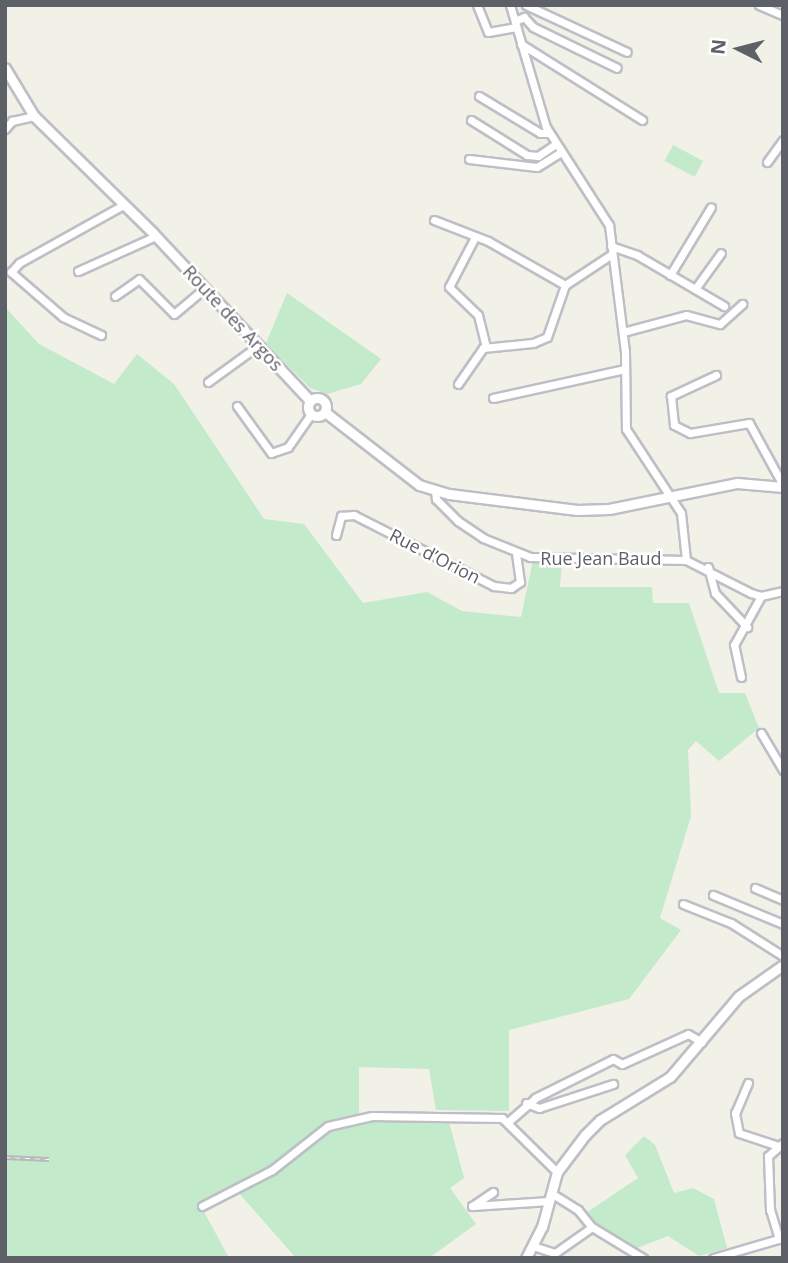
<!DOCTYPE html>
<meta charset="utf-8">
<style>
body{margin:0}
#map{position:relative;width:788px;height:1263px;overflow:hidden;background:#f1f1e7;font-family:"Open Sans",sans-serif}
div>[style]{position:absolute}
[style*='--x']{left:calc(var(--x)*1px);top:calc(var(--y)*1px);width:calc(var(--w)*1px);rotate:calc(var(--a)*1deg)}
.green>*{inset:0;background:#c2eacb;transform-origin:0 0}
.roads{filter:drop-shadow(2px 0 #bebfc6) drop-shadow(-2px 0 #bebfc6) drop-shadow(0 2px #bebfc6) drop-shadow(0 -2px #bebfc6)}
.minor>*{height:7px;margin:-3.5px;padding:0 3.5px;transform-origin:3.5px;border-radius:3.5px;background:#fff}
.tertiary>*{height:9px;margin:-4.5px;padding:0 4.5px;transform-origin:4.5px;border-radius:4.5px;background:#fff}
.tertiary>.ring{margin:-4.5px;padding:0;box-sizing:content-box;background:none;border:9px solid #fff;border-radius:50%}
.rail>*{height:4.5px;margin-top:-2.25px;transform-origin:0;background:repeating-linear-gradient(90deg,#fff 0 5px,#b9b9bb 0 10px);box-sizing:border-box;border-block:2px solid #b9b9bb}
span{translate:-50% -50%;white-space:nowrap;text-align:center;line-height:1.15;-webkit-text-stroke:5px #fff;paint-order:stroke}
.street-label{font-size:18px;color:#5e6068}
.frame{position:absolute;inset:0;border:7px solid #5e6068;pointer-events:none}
.north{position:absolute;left:704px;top:14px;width:70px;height:70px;-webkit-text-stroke:5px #fff;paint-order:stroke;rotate:276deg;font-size:19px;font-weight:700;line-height:28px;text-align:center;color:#5e6068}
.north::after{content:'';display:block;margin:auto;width:24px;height:32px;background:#5e6068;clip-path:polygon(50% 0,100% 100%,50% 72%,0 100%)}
</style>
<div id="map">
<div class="green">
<i style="left:673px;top:145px;width:34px;height:18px;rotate:28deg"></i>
<i style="clip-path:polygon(287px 293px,381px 359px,361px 384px,327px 394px,310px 388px,266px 343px)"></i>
<i style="clip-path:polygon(5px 307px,39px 344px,114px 384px,137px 354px,174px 384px,264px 519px,304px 524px,363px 603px,427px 592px,462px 611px,521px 617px,533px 560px,562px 561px,560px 587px,652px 587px,653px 603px,689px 603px,719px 693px,745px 693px,759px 728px,719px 761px,696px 741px,688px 750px,691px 816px,660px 918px,681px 930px,629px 999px,509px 1030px,509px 1111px,436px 1110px,429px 1069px,359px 1067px,359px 1115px,448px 1118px,464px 1178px,450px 1188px,476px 1224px,429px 1258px,296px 1258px,237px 1191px,202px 1208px,229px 1258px,5px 1258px)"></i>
<i style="clip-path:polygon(644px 1136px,655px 1145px,674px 1193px,693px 1188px,714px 1199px,727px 1248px,699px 1256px,668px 1236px,637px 1248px,599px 1226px,586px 1213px,638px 1178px,625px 1155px)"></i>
</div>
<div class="roads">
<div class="minor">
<i style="--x:477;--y:5;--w:29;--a:68"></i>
<i style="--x:488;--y:32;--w:29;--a:-10"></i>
<i style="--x:510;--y:5;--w:127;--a:73.6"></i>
<i style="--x:546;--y:127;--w:117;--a:57.3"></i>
<i style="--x:609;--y:225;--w:127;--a:82.8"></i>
<i style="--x:625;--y:351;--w:78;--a:89.3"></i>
<i style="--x:626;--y:429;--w:100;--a:56.8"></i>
<i style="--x:681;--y:513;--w:47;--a:83.9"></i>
<i style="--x:526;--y:5;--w:111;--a:25"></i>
<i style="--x:759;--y:5;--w:26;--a:23"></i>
<i style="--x:515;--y:21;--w:10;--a:-24"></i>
<i style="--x:524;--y:17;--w:13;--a:48"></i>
<i style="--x:533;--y:27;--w:93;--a:26"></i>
<i style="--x:521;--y:44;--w:143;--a:32.1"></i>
<i style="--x:479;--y:96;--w:71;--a:31.2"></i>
<i style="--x:540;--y:133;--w:9;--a:0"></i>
<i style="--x:471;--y:120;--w:66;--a:32"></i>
<i style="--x:527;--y:155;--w:11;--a:5"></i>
<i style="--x:538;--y:156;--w:22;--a:-34"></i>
<i style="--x:5;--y:129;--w:11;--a:-49"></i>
<i style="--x:12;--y:121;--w:23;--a:-13"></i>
<i style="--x:469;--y:159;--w:68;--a:6.7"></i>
<i style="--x:537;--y:167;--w:28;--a:-32"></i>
<i style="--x:767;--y:162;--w:27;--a:-54"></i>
<i style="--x:434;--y:220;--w:58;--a:21.3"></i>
<i style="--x:488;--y:241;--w:89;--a:29.7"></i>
<i style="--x:475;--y:237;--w:56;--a:117.5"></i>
<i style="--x:449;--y:287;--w:40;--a:44"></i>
<i style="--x:478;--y:315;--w:32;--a:76"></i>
<i style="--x:611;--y:246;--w:28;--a:19"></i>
<i style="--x:637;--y:255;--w:101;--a:30.4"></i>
<i style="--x:78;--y:271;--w:85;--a:-24.2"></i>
<i style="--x:670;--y:275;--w:79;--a:-58.9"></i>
<i style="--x:695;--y:289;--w:44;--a:-54.2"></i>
<i style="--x:115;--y:296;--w:29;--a:-35"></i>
<i style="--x:139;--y:279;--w:49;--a:45"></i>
<i style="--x:174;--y:314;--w:40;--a:-40"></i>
<i style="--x:623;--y:332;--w:65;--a:-15.1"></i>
<i style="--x:686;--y:315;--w:35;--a:15"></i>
<i style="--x:720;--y:324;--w:30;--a:-42"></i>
<i style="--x:101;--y:335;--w:42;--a:-154.7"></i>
<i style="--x:63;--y:317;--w:69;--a:-139.1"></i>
<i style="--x:11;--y:272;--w:12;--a:-48"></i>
<i style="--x:19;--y:263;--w:121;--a:-29.1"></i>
<i style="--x:716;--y:375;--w:50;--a:155"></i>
<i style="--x:671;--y:396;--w:29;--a:84"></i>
<i style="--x:674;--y:425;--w:18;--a:27"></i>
<i style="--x:690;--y:433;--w:60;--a:-9.6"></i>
<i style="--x:749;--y:423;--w:71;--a:61.3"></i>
<i style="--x:208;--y:382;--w:63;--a:-36"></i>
<i style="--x:458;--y:384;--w:44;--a:-55.2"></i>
<i style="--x:483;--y:348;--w:50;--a:-5.7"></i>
<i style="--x:533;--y:343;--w:15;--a:-23"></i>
<i style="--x:547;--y:337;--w:55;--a:-70.9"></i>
<i style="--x:565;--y:285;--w:56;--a:-33.4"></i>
<i style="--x:493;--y:398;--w:135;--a:-12.4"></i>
<i style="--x:237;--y:406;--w:58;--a:54.1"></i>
<i style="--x:271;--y:453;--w:18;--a:-19"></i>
<i style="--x:288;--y:447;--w:40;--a:-55.1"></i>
<i style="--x:435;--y:491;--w:8;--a:83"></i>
<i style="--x:436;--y:499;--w:31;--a:45"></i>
<i style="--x:458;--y:521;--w:30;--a:34"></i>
<i style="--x:483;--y:538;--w:51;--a:22"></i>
<i style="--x:530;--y:557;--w:156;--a:1.1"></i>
<i style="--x:686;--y:560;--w:73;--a:26.9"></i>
<i style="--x:751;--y:593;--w:10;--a:17"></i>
<i style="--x:761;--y:596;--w:23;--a:-13"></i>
<i style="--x:336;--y:535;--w:20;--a:-75"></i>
<i style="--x:341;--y:516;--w:13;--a:-4"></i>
<i style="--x:354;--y:515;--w:157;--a:26.9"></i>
<i style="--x:494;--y:586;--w:17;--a:7"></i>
<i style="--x:511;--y:588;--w:11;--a:-34"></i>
<i style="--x:520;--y:582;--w:30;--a:-98"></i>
<i style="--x:708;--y:567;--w:27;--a:75"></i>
<i style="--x:715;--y:593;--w:47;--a:46.7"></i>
<i style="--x:741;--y:677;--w:33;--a:-102"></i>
<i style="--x:734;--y:645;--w:56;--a:-61.1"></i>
<i style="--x:761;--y:733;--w:43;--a:59.3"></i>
<i style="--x:755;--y:888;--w:30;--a:23"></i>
<i style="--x:713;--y:895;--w:76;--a:22.5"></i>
<i style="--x:683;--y:904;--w:52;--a:21.6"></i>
<i style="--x:731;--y:923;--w:62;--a:32.4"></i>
<i style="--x:748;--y:1083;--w:33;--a:113"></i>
<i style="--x:735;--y:1113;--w:20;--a:79"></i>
<i style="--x:739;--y:1133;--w:41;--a:18.4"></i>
<i style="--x:526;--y:1103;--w:14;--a:21"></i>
<i style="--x:539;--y:1108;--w:78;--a:-18"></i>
<i style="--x:509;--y:1121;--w:35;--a:-41"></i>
<i style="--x:535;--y:1098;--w:87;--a:-26.6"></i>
<i style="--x:613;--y:1059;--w:10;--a:29"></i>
<i style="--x:622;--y:1064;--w:72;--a:-24.4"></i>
<i style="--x:688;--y:1034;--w:16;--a:30"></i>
<i style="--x:493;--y:1192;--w:25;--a:146"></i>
<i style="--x:472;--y:1206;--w:77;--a:-3.7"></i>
<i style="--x:551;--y:1193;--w:32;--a:32"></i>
<i style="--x:578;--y:1210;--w:22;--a:51"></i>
<i style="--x:592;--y:1227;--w:60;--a:31.3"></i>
<i style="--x:202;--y:1206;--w:79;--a:-27.2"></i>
<i style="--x:272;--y:1170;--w:71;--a:-38.2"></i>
<i style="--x:328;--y:1126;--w:45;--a:-12.8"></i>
<i style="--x:372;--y:1116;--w:130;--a:0.9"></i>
<i style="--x:502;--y:1118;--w:77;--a:44.5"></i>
<i style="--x:779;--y:1239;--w:30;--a:-107"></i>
<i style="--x:770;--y:1210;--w:54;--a:-92.1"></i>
<i style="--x:768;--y:1156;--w:20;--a:-41"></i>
<i style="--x:533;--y:1246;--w:23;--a:18"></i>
<i style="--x:555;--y:1253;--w:45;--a:-35.1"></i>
<i style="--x:713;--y:1258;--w:72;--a:-16.2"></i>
</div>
<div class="tertiary">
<i style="--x:5;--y:68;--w:56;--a:58.9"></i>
<i style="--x:34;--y:116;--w:167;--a:44.5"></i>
<i style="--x:153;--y:233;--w:230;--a:46.9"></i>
<i class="ring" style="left:308px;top:398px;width:9px;height:9px"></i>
<i style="--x:325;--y:412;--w:119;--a:37.8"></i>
<i style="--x:419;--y:485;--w:31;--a:17"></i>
<i style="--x:449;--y:494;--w:129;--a:7.1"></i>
<i style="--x:577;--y:510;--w:32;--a:-2"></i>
<i style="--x:609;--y:509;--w:131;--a:-11.5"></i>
<i style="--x:737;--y:483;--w:46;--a:5"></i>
<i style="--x:526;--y:1258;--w:35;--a:-63"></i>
<i style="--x:542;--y:1227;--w:57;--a:-74.7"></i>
<i style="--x:557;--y:1172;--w:46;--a:-52.9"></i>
<i style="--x:585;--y:1135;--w:21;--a:-45"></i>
<i style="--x:600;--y:1120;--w:82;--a:-31.6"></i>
<i style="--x:670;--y:1077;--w:106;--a:-49.6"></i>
<i style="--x:739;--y:996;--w:54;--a:-35.2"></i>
</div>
</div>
<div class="rail">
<i style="--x:5;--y:1157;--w:44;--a:2.6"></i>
</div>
<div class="street-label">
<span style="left:233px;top:318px;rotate:47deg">Route des Argos</span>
<span style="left:435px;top:556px;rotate:27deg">Rue d’Orion</span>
<span style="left:601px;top:558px">Rue Jean Baud</span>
</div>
<div class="frame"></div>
<div class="north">N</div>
</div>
